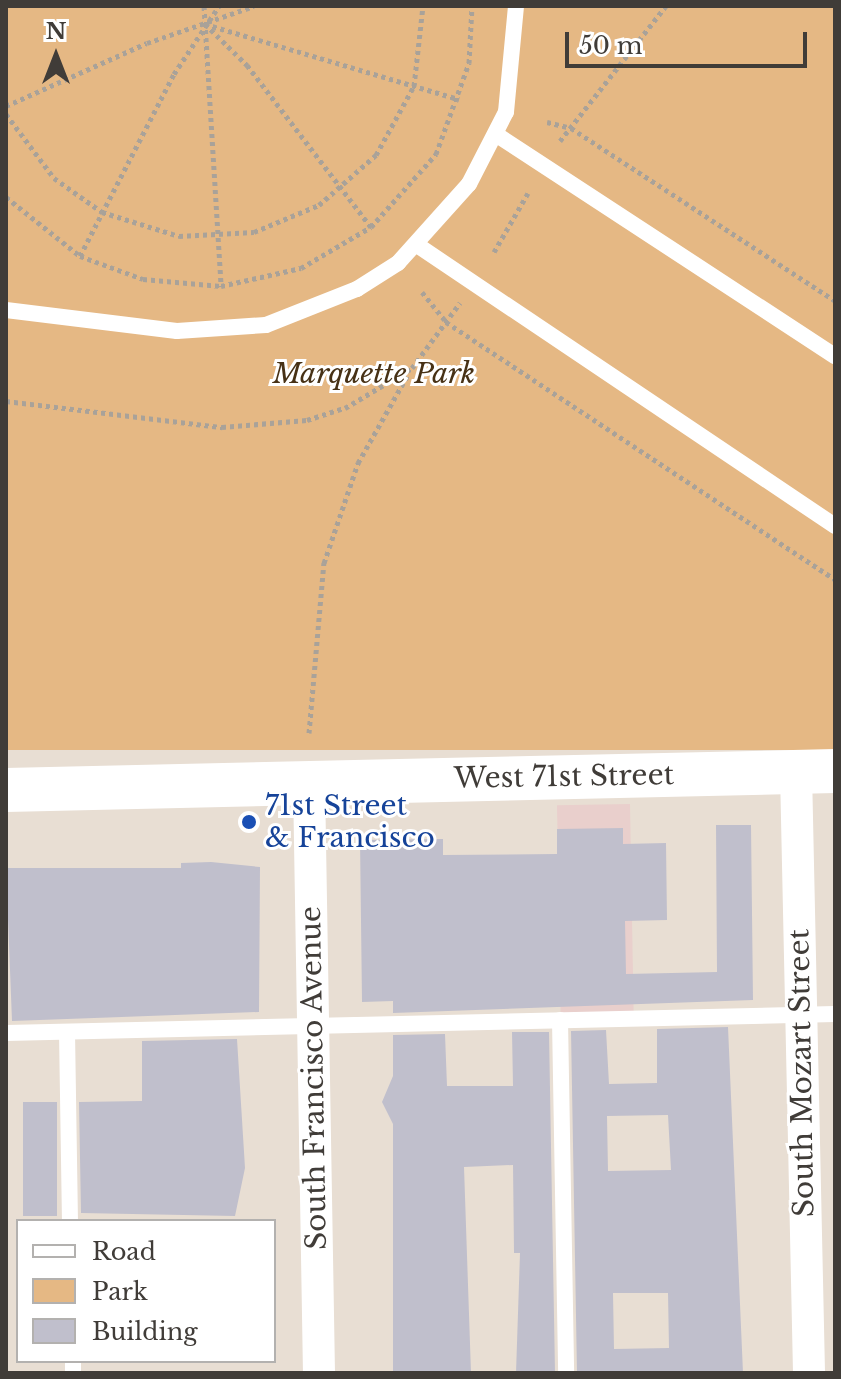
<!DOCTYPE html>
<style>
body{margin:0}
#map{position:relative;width:841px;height:1379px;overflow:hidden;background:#e8ded3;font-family:"Libre Baskerville",serif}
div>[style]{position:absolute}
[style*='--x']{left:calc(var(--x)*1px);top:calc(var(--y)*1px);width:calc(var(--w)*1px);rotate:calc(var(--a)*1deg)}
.commercial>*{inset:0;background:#e9cfcc;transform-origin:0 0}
.green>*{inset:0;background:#e5b884;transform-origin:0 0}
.building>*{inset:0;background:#c0bfcc;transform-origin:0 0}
.path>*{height:5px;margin-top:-2.5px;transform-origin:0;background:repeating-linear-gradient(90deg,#a9a299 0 4px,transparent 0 8px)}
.service>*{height:16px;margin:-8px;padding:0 8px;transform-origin:8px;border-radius:8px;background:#fff}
.minor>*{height:32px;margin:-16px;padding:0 16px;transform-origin:16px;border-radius:16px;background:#fff}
.secondary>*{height:44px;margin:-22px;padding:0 22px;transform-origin:22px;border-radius:22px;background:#fff}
.dots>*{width:22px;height:22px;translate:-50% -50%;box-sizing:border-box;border:4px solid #fff;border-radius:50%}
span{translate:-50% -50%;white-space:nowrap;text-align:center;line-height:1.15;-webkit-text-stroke:6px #fff;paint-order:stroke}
.park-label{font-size:28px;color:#473115;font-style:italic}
.street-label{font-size:28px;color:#403c38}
.transit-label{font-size:28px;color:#164399}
.left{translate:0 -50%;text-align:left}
.frame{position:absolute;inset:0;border:8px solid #403c38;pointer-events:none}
.legend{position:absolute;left:16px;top:1219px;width:260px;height:144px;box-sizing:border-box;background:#fff;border:2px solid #b3b1af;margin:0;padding:10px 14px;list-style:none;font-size:24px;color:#403c38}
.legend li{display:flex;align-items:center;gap:16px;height:40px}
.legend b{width:40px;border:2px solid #b3b1af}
.north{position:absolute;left:16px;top:16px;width:80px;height:80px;-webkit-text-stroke:6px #fff;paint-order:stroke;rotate:0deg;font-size:22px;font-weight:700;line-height:32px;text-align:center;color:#403c38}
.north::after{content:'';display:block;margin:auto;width:28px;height:36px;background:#403c38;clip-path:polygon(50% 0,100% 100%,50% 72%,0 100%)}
.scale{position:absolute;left:565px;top:32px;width:242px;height:36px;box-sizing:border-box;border:4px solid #403c38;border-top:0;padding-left:10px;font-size:24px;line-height:28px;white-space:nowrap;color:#403c38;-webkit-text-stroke:6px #fff;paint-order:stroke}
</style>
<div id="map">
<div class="commercial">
<i style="left:630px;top:804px;width:215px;height:73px;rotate:89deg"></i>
</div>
<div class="green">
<i style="left:6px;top:6px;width:829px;height:744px"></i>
</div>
<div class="building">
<i style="clip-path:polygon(716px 825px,751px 825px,753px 1000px,393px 1013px,393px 1001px,362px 1002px,360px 840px,443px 839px,443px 855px,557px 854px,557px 829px,623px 828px,623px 844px,666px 843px,667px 920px,625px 921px,626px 974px,717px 972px)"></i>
<i style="clip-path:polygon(211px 862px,260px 867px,259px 1012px,12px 1021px,6px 868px,181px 868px,181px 863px)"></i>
<i style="clip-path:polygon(evenodd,728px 1027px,743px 1373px,577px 1373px,571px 1031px,606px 1030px,609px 1084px,657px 1083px,657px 1029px,728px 1027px,668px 1115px,671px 1170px,608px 1171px,607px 1116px,668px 1115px,728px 1027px,613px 1293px,668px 1293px,669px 1348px,614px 1349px,613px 1293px)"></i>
<i style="clip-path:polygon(512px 1032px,549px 1032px,555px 1373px,516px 1373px,520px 1253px,514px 1253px,513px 1165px,464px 1167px,471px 1373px,393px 1373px,393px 1124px,382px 1102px,393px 1076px,393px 1035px,445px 1034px,447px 1086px,513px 1086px)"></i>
<i style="clip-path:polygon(237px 1039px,245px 1168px,235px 1216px,81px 1213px,79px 1102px,142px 1101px,142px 1041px)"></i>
<i style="left:23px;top:1102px;width:34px;height:114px"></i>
</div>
<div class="path">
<i style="--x:204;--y:6;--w:281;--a:86.5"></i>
<i style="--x:205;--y:24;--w:265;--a:16.5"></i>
<i style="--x:205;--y:24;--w:59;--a:44.3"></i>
<i style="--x:247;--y:65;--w:204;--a:52.6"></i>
<i style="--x:6;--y:106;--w:154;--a:-24.1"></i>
<i style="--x:147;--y:43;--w:113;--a:-19.1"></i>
<i style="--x:6;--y:114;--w:80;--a:53.1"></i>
<i style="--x:54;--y:178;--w:59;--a:35.3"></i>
<i style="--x:102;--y:212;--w:81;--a:17.3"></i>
<i style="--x:179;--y:236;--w:75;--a:-3.1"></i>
<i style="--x:254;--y:232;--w:70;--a:-22.6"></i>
<i style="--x:319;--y:205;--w:76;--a:-41.3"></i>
<i style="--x:376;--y:155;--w:79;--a:-61.2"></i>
<i style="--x:414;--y:86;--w:81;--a:-83.6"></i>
<i style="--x:547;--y:122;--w:25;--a:14"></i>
<i style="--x:571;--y:128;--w:316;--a:33.2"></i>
<i style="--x:560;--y:141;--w:172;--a:-51.9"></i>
<i style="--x:6;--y:197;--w:95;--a:38.6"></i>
<i style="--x:80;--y:256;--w:67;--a:20.1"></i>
<i style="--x:143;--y:279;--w:78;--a:5.1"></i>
<i style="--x:221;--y:286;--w:82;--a:-12.7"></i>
<i style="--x:301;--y:268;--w:81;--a:-30.4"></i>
<i style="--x:371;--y:227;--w:98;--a:-48.3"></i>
<i style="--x:436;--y:154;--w:97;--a:-70.1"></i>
<i style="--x:469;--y:63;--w:57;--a:-87"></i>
<i style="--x:494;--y:252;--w:68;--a:-60"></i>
<i style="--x:80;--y:256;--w:205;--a:-62.7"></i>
<i style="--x:174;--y:74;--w:82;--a:-56.5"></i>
<i style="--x:422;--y:292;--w:38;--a:51"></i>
<i style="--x:446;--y:322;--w:466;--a:33.5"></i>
<i style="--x:6;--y:401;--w:218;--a:6.9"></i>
<i style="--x:222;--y:427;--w:85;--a:-4.7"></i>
<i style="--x:307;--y:420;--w:40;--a:-18"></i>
<i style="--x:345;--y:408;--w:78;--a:-30.8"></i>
<i style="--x:412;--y:368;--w:81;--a:-53.6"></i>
<i style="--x:309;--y:733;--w:171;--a:-85"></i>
<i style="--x:324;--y:563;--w:106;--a:-71.2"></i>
<i style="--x:358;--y:463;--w:103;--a:-60.5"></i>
</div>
<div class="service">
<i style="--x:497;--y:135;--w:404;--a:33.2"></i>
<i style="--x:417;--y:245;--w:504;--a:33.91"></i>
<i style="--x:6;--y:310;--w:172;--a:7"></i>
<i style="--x:177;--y:331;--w:89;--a:-3.9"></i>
<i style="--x:266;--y:325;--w:98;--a:-21.6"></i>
<i style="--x:357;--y:289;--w:49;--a:-32.4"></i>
<i style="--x:398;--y:263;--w:106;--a:-48.1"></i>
<i style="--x:469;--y:184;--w:81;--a:-62.8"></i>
<i style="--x:506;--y:112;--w:106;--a:-84.6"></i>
<i style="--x:560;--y:1020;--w:353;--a:89"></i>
<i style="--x:67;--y:1032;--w:189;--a:89.1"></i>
<i style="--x:6;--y:1033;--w:829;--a:-1.31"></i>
<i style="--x:73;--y:1361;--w:12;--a:90"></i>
</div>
<div class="minor">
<i style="--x:796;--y:772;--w:601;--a:88.76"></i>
<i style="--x:309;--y:783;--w:590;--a:89.03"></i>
</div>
<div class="secondary">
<i style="--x:6;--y:790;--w:829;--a:-1.31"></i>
</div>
<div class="dots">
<i style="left:249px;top:822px;background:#1a4fb4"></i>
</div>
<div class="park-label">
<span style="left:374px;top:374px">Marquette Park</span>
</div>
<div class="street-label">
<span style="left:564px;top:777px;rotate:-1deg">West 71st Street</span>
<span style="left:802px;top:1073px;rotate:-91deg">South Mozart Street</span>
<span style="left:314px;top:1078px;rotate:-91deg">South Francisco Avenue</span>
</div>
<div class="transit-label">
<span class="left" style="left:265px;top:822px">71st Street<br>&amp; Francisco</span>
</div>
<div class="frame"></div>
<ul class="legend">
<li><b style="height:10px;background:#fff"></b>Road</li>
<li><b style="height:22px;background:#e5b884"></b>Park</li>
<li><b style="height:22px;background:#c0bfcc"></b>Building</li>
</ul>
<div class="north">N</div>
<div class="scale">50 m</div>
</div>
